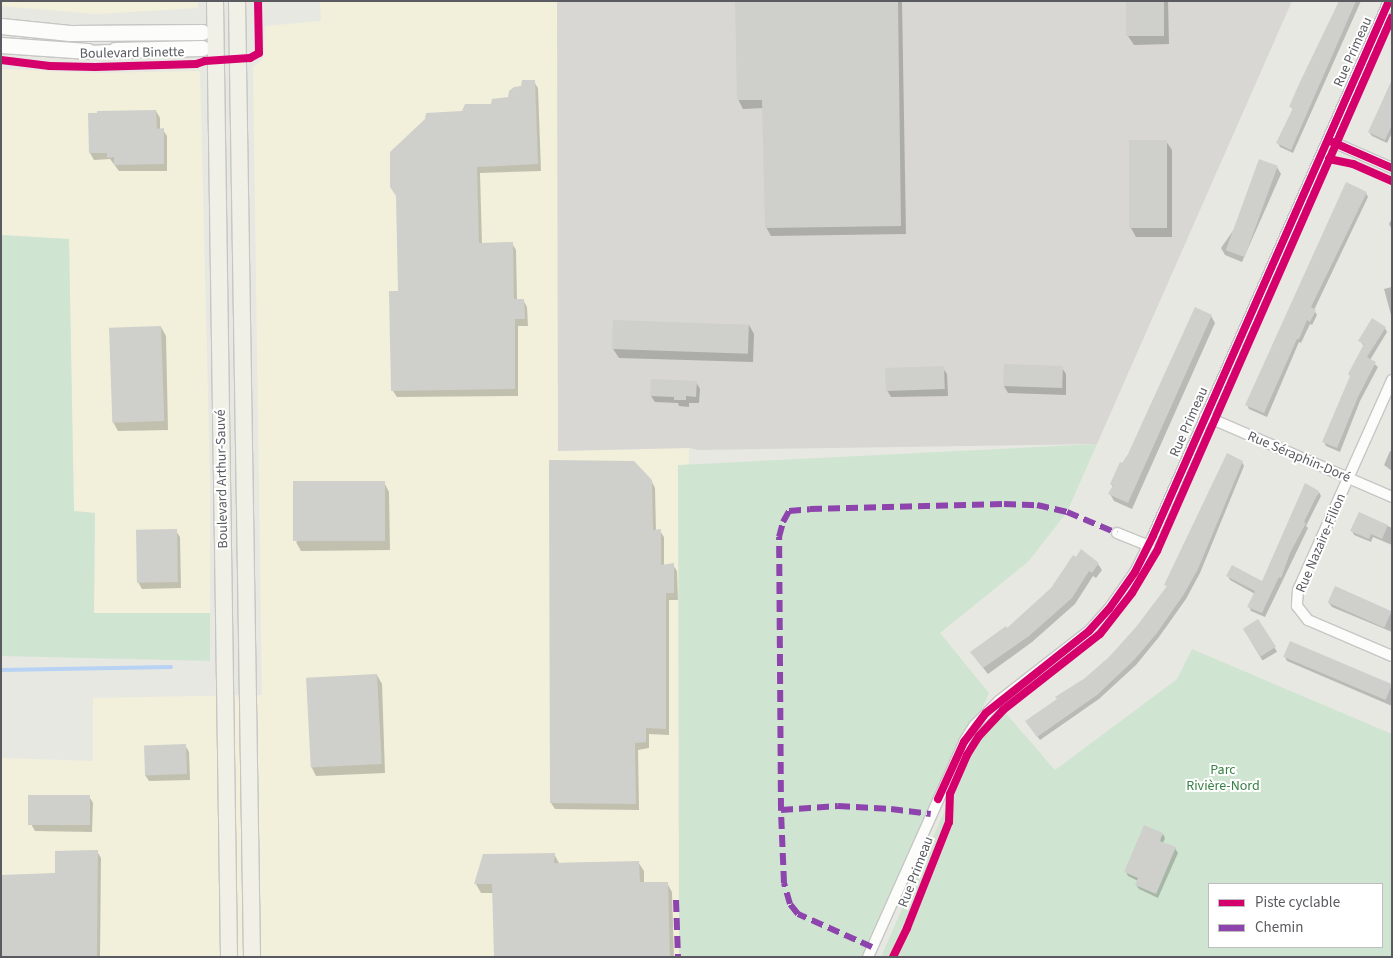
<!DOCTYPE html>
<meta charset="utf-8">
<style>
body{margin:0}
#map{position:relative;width:1393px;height:958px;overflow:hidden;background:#e8e8e3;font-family:"Source Sans 3",sans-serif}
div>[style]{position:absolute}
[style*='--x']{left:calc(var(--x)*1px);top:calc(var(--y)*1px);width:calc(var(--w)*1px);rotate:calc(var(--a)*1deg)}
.commercial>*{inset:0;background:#f2f0db}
.industrial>*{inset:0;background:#d8d7d3}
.green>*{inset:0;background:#d0e5d1}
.shadow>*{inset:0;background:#0003;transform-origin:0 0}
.stream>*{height:4px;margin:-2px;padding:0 2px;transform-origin:2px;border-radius:2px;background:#b7d2f3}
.building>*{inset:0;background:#cfcfcc;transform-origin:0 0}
.roads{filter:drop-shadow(1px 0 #c6c6c5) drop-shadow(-1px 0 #c6c6c5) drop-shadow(0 1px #c6c6c5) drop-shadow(0 -1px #c6c6c5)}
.street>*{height:10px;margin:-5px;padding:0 5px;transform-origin:5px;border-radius:5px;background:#fcfcfb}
.secondary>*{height:15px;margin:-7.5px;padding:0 7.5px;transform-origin:7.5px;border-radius:7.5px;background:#fcfcfb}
.primary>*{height:16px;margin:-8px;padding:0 8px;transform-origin:8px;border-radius:8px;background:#f0f0e6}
.quiet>*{height:6px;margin-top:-3px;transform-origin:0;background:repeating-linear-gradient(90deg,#8e44ad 0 12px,transparent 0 18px)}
.cycleway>*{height:8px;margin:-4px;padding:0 4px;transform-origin:4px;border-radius:4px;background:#d6006c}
span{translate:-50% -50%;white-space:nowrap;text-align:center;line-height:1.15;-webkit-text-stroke:4px #fff;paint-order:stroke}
.street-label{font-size:14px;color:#595b60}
.park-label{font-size:14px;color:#388045}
.frame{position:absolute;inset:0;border:2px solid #595b60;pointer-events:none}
.legend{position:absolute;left:1208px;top:883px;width:175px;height:65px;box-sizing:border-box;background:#fff;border:1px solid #bdbdbf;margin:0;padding:6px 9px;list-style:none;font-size:15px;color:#595b60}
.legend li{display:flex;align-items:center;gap:10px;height:25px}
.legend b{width:25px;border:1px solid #bdbdbf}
</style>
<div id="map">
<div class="commercial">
<i style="clip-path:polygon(1px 1px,198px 1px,198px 8px,96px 14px,1px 6px)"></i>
<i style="clip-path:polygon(320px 1px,557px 1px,558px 451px,689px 448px,683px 957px,1px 957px,1px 758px,93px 761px,93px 698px,262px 695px,253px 67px,263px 59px,265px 26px,321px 21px)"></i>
<i style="clip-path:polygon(1px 69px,98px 73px,200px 71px,210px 479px,210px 613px,94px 613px,95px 513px,74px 511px,69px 239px,1px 235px)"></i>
</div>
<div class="industrial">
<i style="clip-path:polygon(557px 1px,1292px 1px,1097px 444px,699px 450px,689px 448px,558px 451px)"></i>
</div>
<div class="green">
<i style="clip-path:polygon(1px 235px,69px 239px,74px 511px,95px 513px,94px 613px,210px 613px,210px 661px,1px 656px)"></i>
<i style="clip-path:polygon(1097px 444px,1067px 512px,1029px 561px,940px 633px,989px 693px,873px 957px,679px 957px,678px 465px)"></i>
<i style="clip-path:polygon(evenodd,1192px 649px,1392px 734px,1392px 957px,881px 957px,978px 734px,1003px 710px,1055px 770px,1177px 679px,1192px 649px,1209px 884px,1382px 884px,1382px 947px,1209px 947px,1209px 884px)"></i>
</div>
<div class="shadow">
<i style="clip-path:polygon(736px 1px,902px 1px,906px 234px,771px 236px,766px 227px,764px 108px,743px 109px,738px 99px)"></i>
<i style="clip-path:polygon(1128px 1px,1168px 1px,1169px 44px,1134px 45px,1128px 36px)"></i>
<i style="clip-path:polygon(1340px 1px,1361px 1px,1293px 153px,1280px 147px,1278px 143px,1293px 110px,1291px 106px)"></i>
<i style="clip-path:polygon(1392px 80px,1392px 133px,1387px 143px,1372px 136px,1369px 132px)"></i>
<i style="clip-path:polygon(534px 82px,538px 88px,541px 171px,480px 173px,482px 244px,512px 243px,516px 250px,517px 300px,523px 300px,527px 307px,528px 326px,518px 326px,518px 396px,397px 397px,393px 391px,399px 292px,463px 113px,509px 98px)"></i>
<i style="clip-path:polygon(156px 111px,160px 118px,160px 130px,163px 130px,167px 136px,167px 171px,119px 171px,110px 159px,94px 160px,90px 153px)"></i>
<i style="clip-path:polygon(1130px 141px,1166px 141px,1172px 150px,1172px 237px,1136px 237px,1131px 228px)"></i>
<i style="clip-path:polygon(1277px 167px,1281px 174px,1242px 262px,1225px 255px,1221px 248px)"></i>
<i style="clip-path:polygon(1366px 193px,1368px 197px,1314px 310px,1317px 315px,1312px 325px,1310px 324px,1301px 343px,1299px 342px,1267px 417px,1249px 409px,1247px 405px)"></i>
<i style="clip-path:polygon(1392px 218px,1392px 230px,1389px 224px)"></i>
<i style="clip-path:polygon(1392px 287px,1392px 315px,1391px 315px,1384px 289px)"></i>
<i style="clip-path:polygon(1211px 316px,1215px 323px,1132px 509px,1114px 501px,1110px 494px,1113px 487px,1111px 484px)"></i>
<i style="clip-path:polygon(749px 325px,754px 334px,753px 362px,619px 358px,613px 349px)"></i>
<i style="clip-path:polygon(161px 327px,166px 336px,168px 430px,118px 431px,113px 422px)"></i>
<i style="clip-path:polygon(1385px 328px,1387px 332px,1370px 360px,1378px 367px,1360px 401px,1340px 452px,1326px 446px,1324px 442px,1364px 346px,1360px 341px)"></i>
<i style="clip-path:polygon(1005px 366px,1062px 368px,1066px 374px,1066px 395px,1008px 393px,1004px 386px)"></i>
<i style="clip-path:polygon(943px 368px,947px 374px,948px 396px,891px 397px,887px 390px)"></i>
<i style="clip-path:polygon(696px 382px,700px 389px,699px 403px,689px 403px,689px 407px,679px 406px,678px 403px,655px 402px,651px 396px)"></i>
<i style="clip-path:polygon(1390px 451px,1392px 452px,1392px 471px,1384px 465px)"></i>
<i style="clip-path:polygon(1242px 462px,1244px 466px,1200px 573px,1186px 599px,1159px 637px,1136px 665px,1099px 699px,1040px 740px,1029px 725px,1110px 658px,1137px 628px,1167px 587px,1166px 584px)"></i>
<i style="clip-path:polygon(651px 480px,655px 488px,656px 531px,660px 531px,664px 537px,664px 566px,673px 565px,677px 571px,678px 600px,669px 600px,669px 735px,649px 734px,649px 748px,638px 750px,639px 810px,555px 809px,551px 803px)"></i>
<i style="clip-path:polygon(384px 482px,389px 492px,390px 550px,301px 551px,296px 542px)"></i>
<i style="clip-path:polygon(1319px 492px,1321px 496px,1306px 526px,1308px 528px,1265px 617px,1251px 611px,1249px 606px,1255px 594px,1230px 580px,1228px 576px,1262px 583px)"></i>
<i style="clip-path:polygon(1360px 513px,1392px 528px,1392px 545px,1373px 537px,1371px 542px,1354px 535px,1352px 531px)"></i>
<i style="clip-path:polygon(176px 531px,180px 537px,181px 588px,142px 589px,138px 582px)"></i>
<i style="clip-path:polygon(1098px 564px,1102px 570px,1096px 578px,1093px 576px,1075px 604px,1032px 642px,988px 674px,976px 659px,1007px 630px)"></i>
<i style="clip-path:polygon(1336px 587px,1392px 612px,1392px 632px,1332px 607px,1329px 603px)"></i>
<i style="left:1258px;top:620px;width:37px;height:17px;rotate:59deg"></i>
<i style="clip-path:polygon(1285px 657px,1392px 686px,1392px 706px,1287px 661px)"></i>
<i style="clip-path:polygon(377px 675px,382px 684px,385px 773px,316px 776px,311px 766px)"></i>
<i style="clip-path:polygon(185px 745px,189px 752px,190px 780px,149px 781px,145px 775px)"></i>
<i style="clip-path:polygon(89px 796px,93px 803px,92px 832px,35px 831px,31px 824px)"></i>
<i style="clip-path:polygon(1163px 834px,1165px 838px,1163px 843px,1175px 848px,1178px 853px,1158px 898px,1139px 889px,1136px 885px,1138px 881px,1128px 876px,1126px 872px)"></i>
<i style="clip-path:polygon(97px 851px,101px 858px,100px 957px,1px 957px,57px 875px)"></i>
<i style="clip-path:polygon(554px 854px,559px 863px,638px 862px,644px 871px,644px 884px,667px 883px,672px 892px,674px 957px,495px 957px,493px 893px,481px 893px,476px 884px)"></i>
</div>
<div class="stream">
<i style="--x:1;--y:670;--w:170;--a:-1"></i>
</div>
<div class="building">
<i style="clip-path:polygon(735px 1px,898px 1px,901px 226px,765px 228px,762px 100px,737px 100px)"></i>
<i style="left:1126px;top:1px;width:38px;height:35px"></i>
<i style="clip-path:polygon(1339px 1px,1356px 1px,1291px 150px,1276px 143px,1293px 108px,1289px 107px,1299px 84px)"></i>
<i style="clip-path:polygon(522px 80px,535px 80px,538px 164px,477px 167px,479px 243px,513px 242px,514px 299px,524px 299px,525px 319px,515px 319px,515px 389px,391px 391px,389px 291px,398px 291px,396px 196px,390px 187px,390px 152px,425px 119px,426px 113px,462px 111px,465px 104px,491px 104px,492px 99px,508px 97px,509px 91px,514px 87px,521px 86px)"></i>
<i style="clip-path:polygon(1392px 80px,1392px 125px,1385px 140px,1368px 132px)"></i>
<i style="clip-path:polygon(156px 110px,157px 129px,164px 128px,164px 164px,114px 165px,114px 157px,107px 158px,107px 153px,89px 153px,88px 113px,97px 113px,97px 111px)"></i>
<i style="left:1129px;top:140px;width:38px;height:88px"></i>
<i style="left:1259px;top:159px;width:20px;height:97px;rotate:20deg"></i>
<i style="clip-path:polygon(1346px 182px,1367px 192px,1311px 307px,1316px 310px,1310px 322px,1307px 320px,1299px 339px,1297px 339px,1264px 413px,1245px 405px)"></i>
<i style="clip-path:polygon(1195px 307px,1212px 315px,1128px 503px,1108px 494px,1113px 485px,1110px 484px,1120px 462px,1122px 463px,1128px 454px)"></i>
<i style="clip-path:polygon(1372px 318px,1386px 327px,1367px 357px,1376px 362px,1358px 397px,1337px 448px,1322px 442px,1350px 376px,1348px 374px,1364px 344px,1358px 341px)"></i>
<i style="left:613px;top:320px;width:136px;height:29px;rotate:2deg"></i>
<i style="left:161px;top:326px;width:95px;height:52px;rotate:88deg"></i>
<i style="left:1004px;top:364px;width:59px;height:22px;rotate:2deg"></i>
<i style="left:944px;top:366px;width:23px;height:59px;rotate:88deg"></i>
<i style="clip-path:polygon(651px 379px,697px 381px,696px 397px,686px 396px,686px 400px,674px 400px,674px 397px,650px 396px)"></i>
<i style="clip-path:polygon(1227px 453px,1243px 461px,1198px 569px,1184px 594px,1157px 633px,1134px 660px,1097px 695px,1037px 737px,1025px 721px,1057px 699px,1055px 697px,1085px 678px,1109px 657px,1136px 627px,1167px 586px,1164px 585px)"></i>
<i style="clip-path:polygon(549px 460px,634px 461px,652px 480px,653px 530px,661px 529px,661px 565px,674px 563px,674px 593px,666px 593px,666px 729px,646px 728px,646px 742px,635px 743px,636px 804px,550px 803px)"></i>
<i style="left:385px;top:481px;width:60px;height:92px;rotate:90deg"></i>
<i style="clip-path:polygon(1305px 483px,1319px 491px,1304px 522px,1306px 523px,1290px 553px,1281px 578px,1279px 577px,1262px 613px,1247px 607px,1255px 591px,1226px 576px,1232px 565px,1262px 581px)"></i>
<i style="clip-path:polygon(1359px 512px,1388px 525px,1382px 539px,1371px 534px,1369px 539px,1350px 531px)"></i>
<i style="left:177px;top:529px;width:53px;height:41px;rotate:89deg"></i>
<i style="clip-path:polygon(1081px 549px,1099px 563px,1092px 573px,1089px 571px,1072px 598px,1029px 636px,983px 668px,970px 652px,1006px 626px,1007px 628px,1051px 588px,1073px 555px,1076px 557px)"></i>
<i style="left:1335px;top:586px;width:62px;height:18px;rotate:24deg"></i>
<i style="left:1258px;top:619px;width:33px;height:18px;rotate:57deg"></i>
<i style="left:1290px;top:641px;width:111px;height:17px;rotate:23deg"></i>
<i style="left:377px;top:674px;width:90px;height:71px;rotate:87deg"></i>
<i style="left:186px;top:744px;width:30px;height:42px;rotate:88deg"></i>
<i style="left:28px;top:795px;width:62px;height:30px"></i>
<i style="clip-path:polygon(1144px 825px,1163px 833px,1160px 841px,1176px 847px,1156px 894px,1135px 885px,1138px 878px,1124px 872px)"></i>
<i style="clip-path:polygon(98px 850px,97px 957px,1px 957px,1px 875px,55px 873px,55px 851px)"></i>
<i style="clip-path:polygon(555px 853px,554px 863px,639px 861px,640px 882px,668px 882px,670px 957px,494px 957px,492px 884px,474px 884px,483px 854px)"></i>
</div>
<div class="roads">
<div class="street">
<i style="--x:88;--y:51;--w:27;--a:-2"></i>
<i style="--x:1328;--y:140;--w:70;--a:23.6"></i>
<i style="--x:1392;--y:380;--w:230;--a:114.1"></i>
<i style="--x:1298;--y:590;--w:16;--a:94"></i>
<i style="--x:1297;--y:606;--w:18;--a:52"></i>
<i style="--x:1308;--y:620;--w:91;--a:23.2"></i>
<i style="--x:1205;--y:416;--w:204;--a:23.4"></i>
<i style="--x:1117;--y:533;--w:35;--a:22"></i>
<i style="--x:868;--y:957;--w:235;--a:-65.9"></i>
<i style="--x:964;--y:742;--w:19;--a:-58"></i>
<i style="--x:974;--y:726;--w:35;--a:-45"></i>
<i style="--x:999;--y:701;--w:114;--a:-37.9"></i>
<i style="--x:1089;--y:631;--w:30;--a:-48"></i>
<i style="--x:1109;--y:609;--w:45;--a:-54.9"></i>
<i style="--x:1135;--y:572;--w:40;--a:-63.4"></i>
<i style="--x:1153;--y:536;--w:585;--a:-66.2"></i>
</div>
<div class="secondary">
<i style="--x:1;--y:26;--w:69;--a:5.8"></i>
<i style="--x:70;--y:33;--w:132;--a:-0.4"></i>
<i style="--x:1;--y:45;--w:87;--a:3.9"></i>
<i style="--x:115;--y:50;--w:87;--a:-1.3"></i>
</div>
<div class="primary">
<i style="--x:215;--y:1;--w:956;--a:89.16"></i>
<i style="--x:237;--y:1;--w:956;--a:89.1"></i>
</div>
</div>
<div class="quiet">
<i style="--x:781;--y:810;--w:57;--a:-4"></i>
<i style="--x:838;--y:806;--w:53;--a:3.2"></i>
<i style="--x:891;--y:809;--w:40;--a:7.1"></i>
<i style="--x:676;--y:900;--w:57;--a:88"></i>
<i style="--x:872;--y:947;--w:81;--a:-156"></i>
<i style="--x:798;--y:914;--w:13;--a:-129"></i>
<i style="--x:790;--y:904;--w:22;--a:-106"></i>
<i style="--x:784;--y:883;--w:73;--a:-92.4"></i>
<i style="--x:781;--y:810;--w:273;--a:-90.4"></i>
<i style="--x:779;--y:537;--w:16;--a:-75"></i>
<i style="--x:783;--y:522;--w:13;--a:-61"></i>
<i style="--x:789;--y:511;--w:21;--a:-5"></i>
<i style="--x:810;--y:509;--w:194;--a:-1.5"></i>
<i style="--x:1004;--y:504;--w:33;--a:2"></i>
<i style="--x:1037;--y:505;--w:31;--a:13"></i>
<i style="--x:1067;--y:512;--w:54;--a:22.8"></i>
</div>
<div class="cycleway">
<i style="--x:1;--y:60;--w:49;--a:7"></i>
<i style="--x:50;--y:66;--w:45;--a:1.3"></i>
<i style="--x:95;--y:67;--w:101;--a:-1.7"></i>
<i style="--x:196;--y:64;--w:9;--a:-18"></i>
<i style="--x:205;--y:61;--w:45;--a:-3.8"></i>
<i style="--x:250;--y:58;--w:10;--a:-29"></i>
<i style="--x:259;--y:53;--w:52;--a:-91.1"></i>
<i style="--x:1330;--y:141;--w:68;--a:23.5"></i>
<i style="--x:1329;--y:159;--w:25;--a:12"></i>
<i style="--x:1353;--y:164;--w:43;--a:23.6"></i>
<i style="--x:938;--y:799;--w:63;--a:-65.5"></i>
<i style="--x:964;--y:742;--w:36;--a:-53"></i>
<i style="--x:986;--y:713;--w:132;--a:-38.5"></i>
<i style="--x:1089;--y:631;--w:30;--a:-48"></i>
<i style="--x:1109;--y:609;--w:45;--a:-54.9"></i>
<i style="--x:1135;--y:572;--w:40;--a:-63.4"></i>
<i style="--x:1153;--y:536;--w:585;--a:-66.2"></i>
<i style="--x:893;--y:957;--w:32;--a:-64"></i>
<i style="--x:907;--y:928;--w:114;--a:-68.4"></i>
<i style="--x:949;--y:822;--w:28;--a:-88"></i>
<i style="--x:950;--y:794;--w:43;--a:-66.4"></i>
<i style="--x:967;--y:755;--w:22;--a:-58"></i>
<i style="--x:979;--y:736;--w:35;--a:-47"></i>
<i style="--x:1003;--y:710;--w:123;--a:-38.1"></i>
<i style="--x:1100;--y:634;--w:52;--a:-52"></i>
<i style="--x:1132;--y:593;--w:49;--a:-59.2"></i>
<i style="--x:1157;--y:551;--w:583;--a:-66.25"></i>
</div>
<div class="street-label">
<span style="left:1353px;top:52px;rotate:-66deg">Rue Primeau</span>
<span style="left:132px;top:53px;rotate:-1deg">Boulevard Binette</span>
<span style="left:1189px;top:422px;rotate:-66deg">Rue Primeau</span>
<span style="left:1299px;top:457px;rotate:23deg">Rue Séraphin-Doré</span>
<span style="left:222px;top:479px;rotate:-91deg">Boulevard Arthur-Sauvé</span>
<span style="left:1321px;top:543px;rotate:-67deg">Rue Nazaire-Filion</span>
<span style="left:916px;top:872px;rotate:-69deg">Rue Primeau</span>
</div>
<div class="park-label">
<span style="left:1223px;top:778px">Parc<br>Rivière-Nord</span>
</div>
<div class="frame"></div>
<ul class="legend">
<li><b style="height:6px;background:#d6006c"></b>Piste cyclable</li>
<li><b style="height:6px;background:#8e44ad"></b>Chemin</li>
</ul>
</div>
